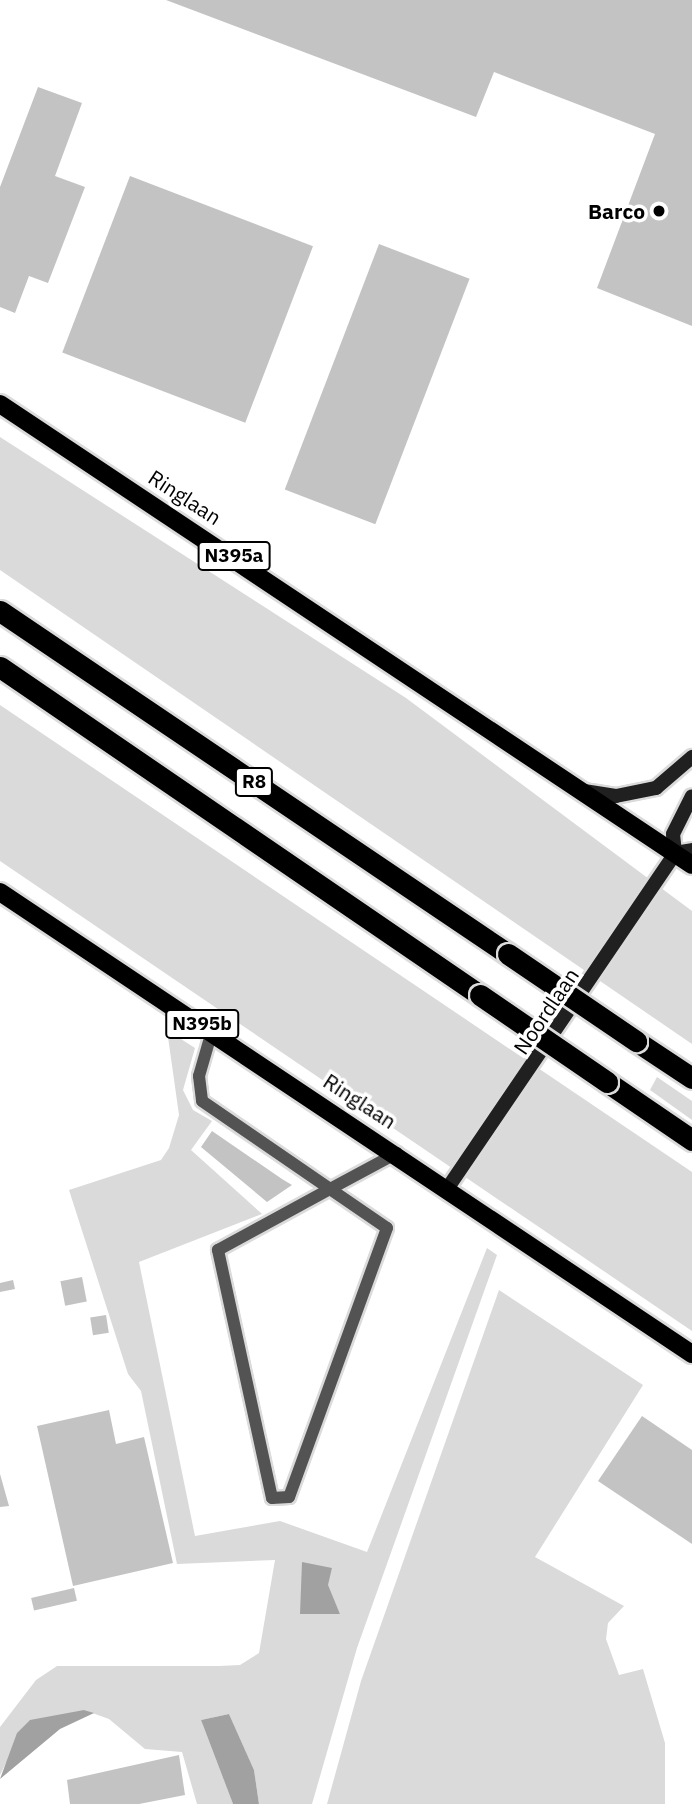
<!DOCTYPE html>
<style>
body{margin:0}
#map{position:relative;width:692px;height:1804px;overflow:hidden;background:#fff;font-family:"IBM Plex Sans",sans-serif}
div>[style]{position:absolute}
[style*='--x']{left:calc(var(--x)*1px);top:calc(var(--y)*1px);width:calc(var(--w)*1px);rotate:calc(var(--a)*1deg)}
.green>*{inset:0;background:#dadada}
.water>*{inset:0;background:#a1a1a1}
.building>*{inset:0;background:#c3c3c3;transform-origin:0 0}
.roads{filter:drop-shadow(2px 0 #dbdbdb) drop-shadow(-2px 0 #dbdbdb) drop-shadow(0 2px #dbdbdb) drop-shadow(0 -2px #dbdbdb)}
.lane>*{height:12px;margin:-6px;padding:0 6px;transform-origin:6px;border-radius:6px;background:#535353}
.secondary>*{height:14px;margin:-7px;padding:0 7px;transform-origin:7px;border-radius:7px;background:#202020}
.primary>*{height:18px;margin:-9px;padding:0 9px;transform-origin:9px;border-radius:9px;background:#000}
.highway>*{height:21px;margin:-10.5px;padding:0 10.5px;transform-origin:10.5px;border-radius:10.5px;background:#000}
.bridges{filter:drop-shadow(2px 0 #dbdbdb) drop-shadow(-2px 0 #dbdbdb) drop-shadow(0 2px #dbdbdb) drop-shadow(0 -2px #dbdbdb)}
.highway-bridge>*{height:21px;margin:-10.5px;padding:0 10.5px;transform-origin:10.5px;border-radius:10.5px;background:#000}
.dots>*{width:19px;height:19px;translate:-50% -50%;box-sizing:border-box;border:4px solid #fff;border-radius:50%}
span{translate:-50% -50%;white-space:nowrap;text-align:center;line-height:1.15;-webkit-text-stroke:7px #fff;paint-order:stroke}
.shield-label span{padding:2px 5px;background:#fff;border:2px solid;border-radius:5px;-webkit-text-stroke-width:0}
.shield-label{font-size:19px;color:#000;font-weight:700}
.poi-label{font-size:21px;color:#000;font-weight:700}
.right{translate:-100% -50%;text-align:right}
.street-label{font-size:21px;color:#000}
</style>
<div id="map">
<div class="green">
<i style="clip-path:polygon(0 437px,406px 698px,692px 911px,692px 1044px,0 570px)"></i>
<i style="clip-path:polygon(0 705px,692px 1172px,692px 1331px,0 861px)"></i>
<i style="clip-path:polygon(evenodd,167px 1030px,195px 1048px,183px 1090px,193px 1110px,212px 1121px,191px 1150px,262px 1214px,139px 1262px,195px 1536px,280px 1521px,367px 1552px,487px 1248px,497px 1255px,357px 1648px,312px 1804px,259px 1804px,254px 1770px,229px 1714px,201px 1720px,233px 1804px,197px 1804px,182px 1752px,145px 1749px,109px 1719px,84px 1710px,6px 1763px,0 1775px,0 1727px,36px 1680px,57px 1666px,219px 1666px,240px 1665px,259px 1653px,275px 1560px,177px 1564px,141px 1391px,128px 1374px,69px 1190px,161px 1160px,169px 1148px,179px 1115px,167px 1030px,332px 1568px,327px 1585px,340px 1614px,301px 1614px,332px 1568px)"></i>
<i style="clip-path:polygon(657px 1077px,692px 1101px,692px 1120px,650px 1090px)"></i>
<i style="clip-path:polygon(499px 1290px,643px 1385px,535px 1557px,624px 1606px,608px 1623px,606px 1639px,619px 1675px,643px 1669px,665px 1743px,665px 1804px,327px 1804px,361px 1681px)"></i>
</div>
<div class="water">
<i style="clip-path:polygon(302px 1562px,332px 1568px,328px 1585px,340px 1614px,300px 1614px)"></i>
<i style="clip-path:polygon(84px 1710px,94px 1713px,60px 1729px,0 1779px,17px 1733px,30px 1720px)"></i>
<i style="clip-path:polygon(229px 1714px,254px 1770px,259px 1804px,233px 1804px,201px 1720px)"></i>
</div>
<div class="building">
<i style="clip-path:polygon(166px 0,692px 0,692px 326px,597px 288px,655px 134px,494px 72px,476px 117px)"></i>
<i style="clip-path:polygon(38px 87px,82px 103px,55px 176px,85px 187px,48px 283px,29px 276px,15px 313px,0 307px,0 187px)"></i>
<i style="left:130px;top:176px;width:196px;height:189px;rotate:21deg"></i>
<i style="left:379px;top:244px;width:97px;height:263px;rotate:21deg"></i>
<i style="clip-path:polygon(212px 1131px,282px 1179px,292px 1185px,267px 1202px,201px 1147px)"></i>
<i style="left:82px;top:1277px;width:25px;height:22px;rotate:79deg"></i>
<i style="clip-path:polygon(13px 1280px,15px 1289px,0 1292px,0 1283px)"></i>
<i style="left:106px;top:1315px;width:18px;height:16px;rotate:81deg"></i>
<i style="clip-path:polygon(109px 1410px,116px 1444px,144px 1437px,173px 1563px,73px 1586px,37px 1426px)"></i>
<i style="clip-path:polygon(642px 1416px,692px 1450px,692px 1544px,598px 1481px)"></i>
<i style="clip-path:polygon(0 1474px,9px 1506px,0 1507px)"></i>
<i style="left:74px;top:1588px;width:13px;height:44px;rotate:77deg"></i>
<i style="clip-path:polygon(179px 1755px,185px 1795px,139px 1804px,70px 1804px,67px 1780px)"></i>
</div>
<div class="roads">
<div class="lane">
<i style="--x:212;--y:1031;--w:47;--a:106.1"></i>
<i style="--x:199;--y:1076;--w:25;--a:83"></i>
<i style="--x:202;--y:1101;--w:155;--a:34.5"></i>
<i style="--x:330;--y:1189;--w:69;--a:34.4"></i>
<i style="--x:387;--y:1228;--w:286;--a:110"></i>
<i style="--x:289;--y:1497;--w:17;--a:177"></i>
<i style="--x:272;--y:1498;--w:254;--a:-102.3"></i>
<i style="--x:218;--y:1250;--w:128;--a:-28.6"></i>
<i style="--x:330;--y:1189;--w:76;--a:-28.2"></i>
</div>
<div class="secondary">
<i style="--x:584;--y:791;--w:32;--a:9"></i>
<i style="--x:616;--y:796;--w:41;--a:-11.3"></i>
<i style="--x:656;--y:788;--w:48;--a:-40.7"></i>
<i style="--x:675;--y:853;--w:17;--a:-10"></i>
<i style="--x:447;--y:1189;--w:406;--a:-55.8"></i>
<i style="--x:675;--y:853;--w:19;--a:-96"></i>
<i style="--x:673;--y:834;--w:42;--a:-63.4"></i>
</div>
<div class="primary">
<i style="--x:0;--y:404;--w:831;--a:33.67"></i>
<i style="--x:0;--y:892;--w:832;--a:33.73"></i>
</div>
<div class="highway">
<i style="--x:0;--y:611;--w:613;--a:34.03"></i>
<i style="--x:0;--y:667;--w:581;--a:34.35"></i>
<i style="--x:636;--y:1041;--w:67;--a:33.5"></i>
<i style="--x:607;--y:1082;--w:103;--a:34.3"></i>
</div>
</div>
<div class="bridges">
<div class="highway-bridge">
<i style="--x:508;--y:954;--w:155;--a:34.2"></i>
<i style="--x:480;--y:995;--w:154;--a:34.4"></i>
</div>
</div>
<div class="dots">
<i style="left:659px;top:211px;background:#000"></i>
</div>
<div class="shield-label">
<span style="left:234px;top:556px">N395a</span>
<span style="left:254px;top:782px">R8</span>
<span style="left:202px;top:1024px">N395b</span>
</div>
<div class="poi-label">
<span class="right" style="left:645px;top:211px">Barco</span>
</div>
<div class="street-label">
<span style="left:185px;top:497px;rotate:33deg">Ringlaan</span>
<span style="left:546px;top:1011px;rotate:-56deg">Noordlaan</span>
<span style="left:360px;top:1101px;rotate:33deg">Ringlaan</span>
</div>
</div>
